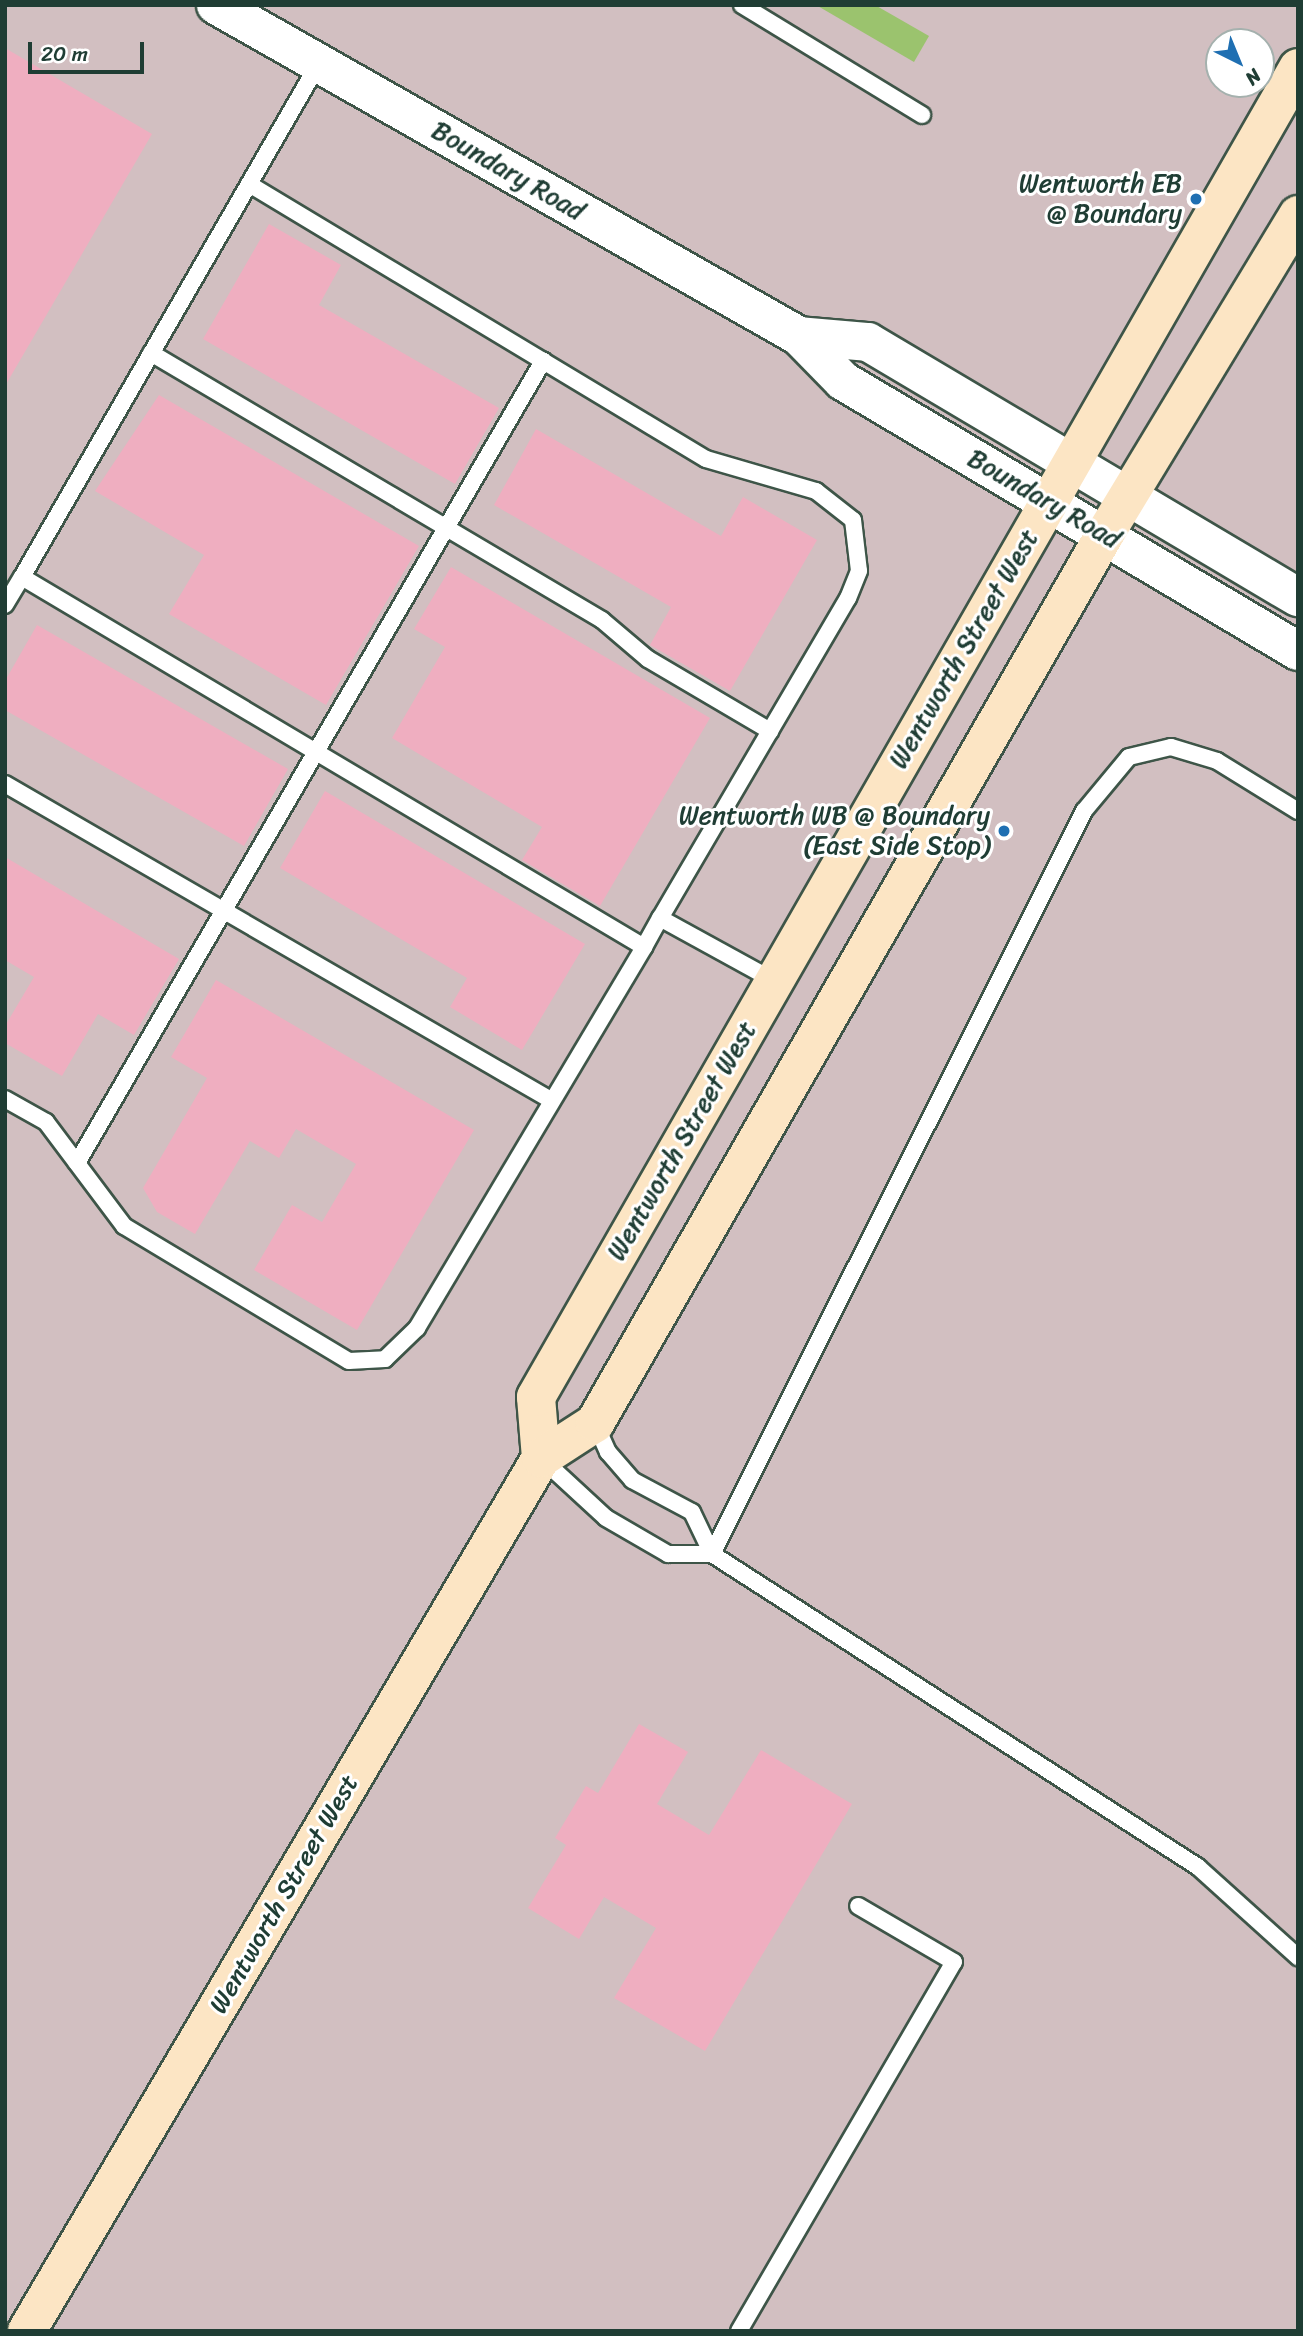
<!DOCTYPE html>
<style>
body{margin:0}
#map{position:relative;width:1303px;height:2336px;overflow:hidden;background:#eedebc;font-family:Sriracha,sans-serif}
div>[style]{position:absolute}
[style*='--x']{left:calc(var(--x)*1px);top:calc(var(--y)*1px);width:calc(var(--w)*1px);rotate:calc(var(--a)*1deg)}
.industrial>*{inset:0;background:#d2bfc1}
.green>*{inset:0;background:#9bc36e}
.building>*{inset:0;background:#efaec0}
.roads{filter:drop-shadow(2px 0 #3e5548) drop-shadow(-2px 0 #3e5548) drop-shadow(0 2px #3e5548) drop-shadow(0 -2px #3e5548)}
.service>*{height:16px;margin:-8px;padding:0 8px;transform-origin:8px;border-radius:8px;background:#fff}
.tertiary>*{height:38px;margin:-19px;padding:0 19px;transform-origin:19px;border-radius:19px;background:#fff}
.secondary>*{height:38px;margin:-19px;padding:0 19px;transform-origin:19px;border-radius:19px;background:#fce5c4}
.dots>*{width:19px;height:19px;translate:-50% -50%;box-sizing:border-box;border:4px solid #fff;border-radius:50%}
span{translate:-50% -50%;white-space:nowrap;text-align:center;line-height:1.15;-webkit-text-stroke:6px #fff;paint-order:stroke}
.street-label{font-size:26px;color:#1f3d34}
.poi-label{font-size:26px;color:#1f3d34}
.right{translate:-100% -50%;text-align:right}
.frame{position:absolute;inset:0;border:7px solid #1f3d34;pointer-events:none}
.north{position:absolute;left:1205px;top:28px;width:70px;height:70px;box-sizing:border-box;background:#fff;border:2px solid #a5b1ae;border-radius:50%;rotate:137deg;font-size:19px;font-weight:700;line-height:28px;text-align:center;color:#1f3d34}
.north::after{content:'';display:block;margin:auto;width:24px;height:32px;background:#1f6fb2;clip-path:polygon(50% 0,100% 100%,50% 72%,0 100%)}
.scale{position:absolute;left:28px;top:42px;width:116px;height:32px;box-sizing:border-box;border:4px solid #1f3d34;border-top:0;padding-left:9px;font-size:21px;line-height:24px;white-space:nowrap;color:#1f3d34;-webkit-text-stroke:5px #fff;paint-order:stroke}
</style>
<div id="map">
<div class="industrial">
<i style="clip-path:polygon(evenodd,5px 5px,1298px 5px,1298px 2331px,5px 2331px,5px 5px,1219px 42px,1261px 42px,1261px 84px,1219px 84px,1219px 42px)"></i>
</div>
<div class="green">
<i style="clip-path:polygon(816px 5px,875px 5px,929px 36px,914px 62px)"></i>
</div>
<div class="building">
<i style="clip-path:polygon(5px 48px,152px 134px,5px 386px)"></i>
<i style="clip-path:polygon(269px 224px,341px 265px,319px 305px,499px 408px,455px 484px,203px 339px)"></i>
<i style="clip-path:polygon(159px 395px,419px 546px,326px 705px,169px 614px,204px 555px,95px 491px)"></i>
<i style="clip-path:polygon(536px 429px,721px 536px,743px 497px,817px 540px,730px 691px,650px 645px,671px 607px,494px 505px)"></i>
<i style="clip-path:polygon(451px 567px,710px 718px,600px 906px,522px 860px,542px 827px,392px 738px,445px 647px,414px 629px)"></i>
<i style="clip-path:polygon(37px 625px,288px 769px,244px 846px,5px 710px,5px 681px)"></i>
<i style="clip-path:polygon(325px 791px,585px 944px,522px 1050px,450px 1007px,467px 978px,280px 868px)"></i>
<i style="clip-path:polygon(5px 857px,179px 959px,134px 1035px,98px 1014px,62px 1076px,5px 1043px,5px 1026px,34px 977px,5px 960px)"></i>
<i style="clip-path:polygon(216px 980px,474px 1130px,357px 1330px,254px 1270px,292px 1205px,322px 1222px,356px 1164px,296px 1129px,279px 1158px,250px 1141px,195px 1234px,157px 1212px,143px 1188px,207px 1078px,171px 1057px)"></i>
<i style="clip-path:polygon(639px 1724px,688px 1752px,657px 1804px,709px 1835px,761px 1750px,852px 1804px,705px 2051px,614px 1998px,656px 1928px,604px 1897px,579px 1939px,528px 1908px,566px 1845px,555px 1838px,586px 1786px,598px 1793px)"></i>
</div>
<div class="roads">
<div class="service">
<i style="--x:742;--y:5;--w:211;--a:31.4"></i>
<i style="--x:319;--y:63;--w:594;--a:120.02"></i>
<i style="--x:22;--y:577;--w:724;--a:30.75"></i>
<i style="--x:644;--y:947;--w:33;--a:-61"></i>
<i style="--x:660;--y:918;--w:129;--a:28.8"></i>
<i style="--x:249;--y:184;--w:533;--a:31.04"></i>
<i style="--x:706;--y:459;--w:115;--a:16.2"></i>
<i style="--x:816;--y:491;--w:47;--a:38.1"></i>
<i style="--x:853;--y:520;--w:51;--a:83.3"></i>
<i style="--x:859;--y:571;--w:29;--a:112"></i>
<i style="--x:848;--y:598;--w:371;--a:120.4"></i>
<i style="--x:151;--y:353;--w:524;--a:30.63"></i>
<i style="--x:602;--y:620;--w:60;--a:40.3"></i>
<i style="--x:648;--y:659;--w:142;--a:30.5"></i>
<i style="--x:5;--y:605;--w:33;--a:-59"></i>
<i style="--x:5;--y:784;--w:629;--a:30.07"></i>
<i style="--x:5;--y:1099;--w:47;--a:29.3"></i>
<i style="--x:46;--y:1122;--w:130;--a:53.1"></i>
<i style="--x:124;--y:1226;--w:262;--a:31"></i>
<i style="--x:349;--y:1361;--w:36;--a:-3"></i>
<i style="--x:385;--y:1359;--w:45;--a:-44.1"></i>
<i style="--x:417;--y:1328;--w:443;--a:-59.2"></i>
<i style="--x:77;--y:1163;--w:928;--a:-59.84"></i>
<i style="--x:595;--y:1423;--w:32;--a:66"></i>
<i style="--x:608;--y:1452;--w:37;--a:49"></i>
<i style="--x:632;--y:1480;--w:68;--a:28.1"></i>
<i style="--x:692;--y:1512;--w:47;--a:64.5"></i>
<i style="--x:712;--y:1554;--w:578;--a:32.78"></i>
<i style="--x:1198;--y:1867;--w:135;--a:42"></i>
<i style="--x:541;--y:1458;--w:88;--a:42.7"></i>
<i style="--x:606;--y:1518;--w:72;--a:30.1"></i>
<i style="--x:668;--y:1554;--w:44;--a:0"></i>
<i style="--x:712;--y:1554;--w:831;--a:-63.4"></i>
<i style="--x:1084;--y:811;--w:70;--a:-50.2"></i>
<i style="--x:1129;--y:757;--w:43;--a:-13.4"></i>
<i style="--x:1171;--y:747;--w:48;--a:16.9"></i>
<i style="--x:1217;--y:761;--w:95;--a:31.7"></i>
<i style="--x:739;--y:2331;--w:427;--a:-59.8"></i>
<i style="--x:954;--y:1962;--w:111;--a:-149.7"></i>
</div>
<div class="tertiary">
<i style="--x:216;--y:5;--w:670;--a:29.59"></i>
<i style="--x:799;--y:336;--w:63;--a:45.6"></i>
<i style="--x:843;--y:381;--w:529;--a:30.69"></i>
<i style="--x:799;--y:336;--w:69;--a:5"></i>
<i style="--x:868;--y:342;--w:500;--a:30.7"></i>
</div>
<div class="secondary">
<i style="--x:541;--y:1458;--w:61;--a:-94.7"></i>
<i style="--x:536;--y:1397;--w:1532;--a:-60.17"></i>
<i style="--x:27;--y:2331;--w:1013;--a:-59.51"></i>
<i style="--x:541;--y:1458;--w:64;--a:-32.9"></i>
<i style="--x:595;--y:1423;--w:1025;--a:-60.16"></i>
<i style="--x:1105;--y:534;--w:373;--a:-58.8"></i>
</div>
</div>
<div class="dots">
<i style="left:1196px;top:199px;background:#1f6fb2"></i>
<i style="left:1004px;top:831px;background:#1f6fb2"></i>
</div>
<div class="street-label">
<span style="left:508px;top:171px;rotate:30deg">Boundary Road</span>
<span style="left:1044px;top:499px;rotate:30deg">Boundary Road</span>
<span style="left:964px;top:649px;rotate:-60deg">Wentworth Street West</span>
<span style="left:682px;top:1141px;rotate:-60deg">Wentworth Street West</span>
<span style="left:284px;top:1894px;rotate:-60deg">Wentworth Street West</span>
</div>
<div class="poi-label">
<span class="right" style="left:1182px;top:199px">Wentworth EB<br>@ Boundary</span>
<span class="right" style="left:990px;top:831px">Wentworth WB @ Boundary<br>(East Side Stop)</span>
</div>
<div class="frame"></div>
<div class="north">N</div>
<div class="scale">20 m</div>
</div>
